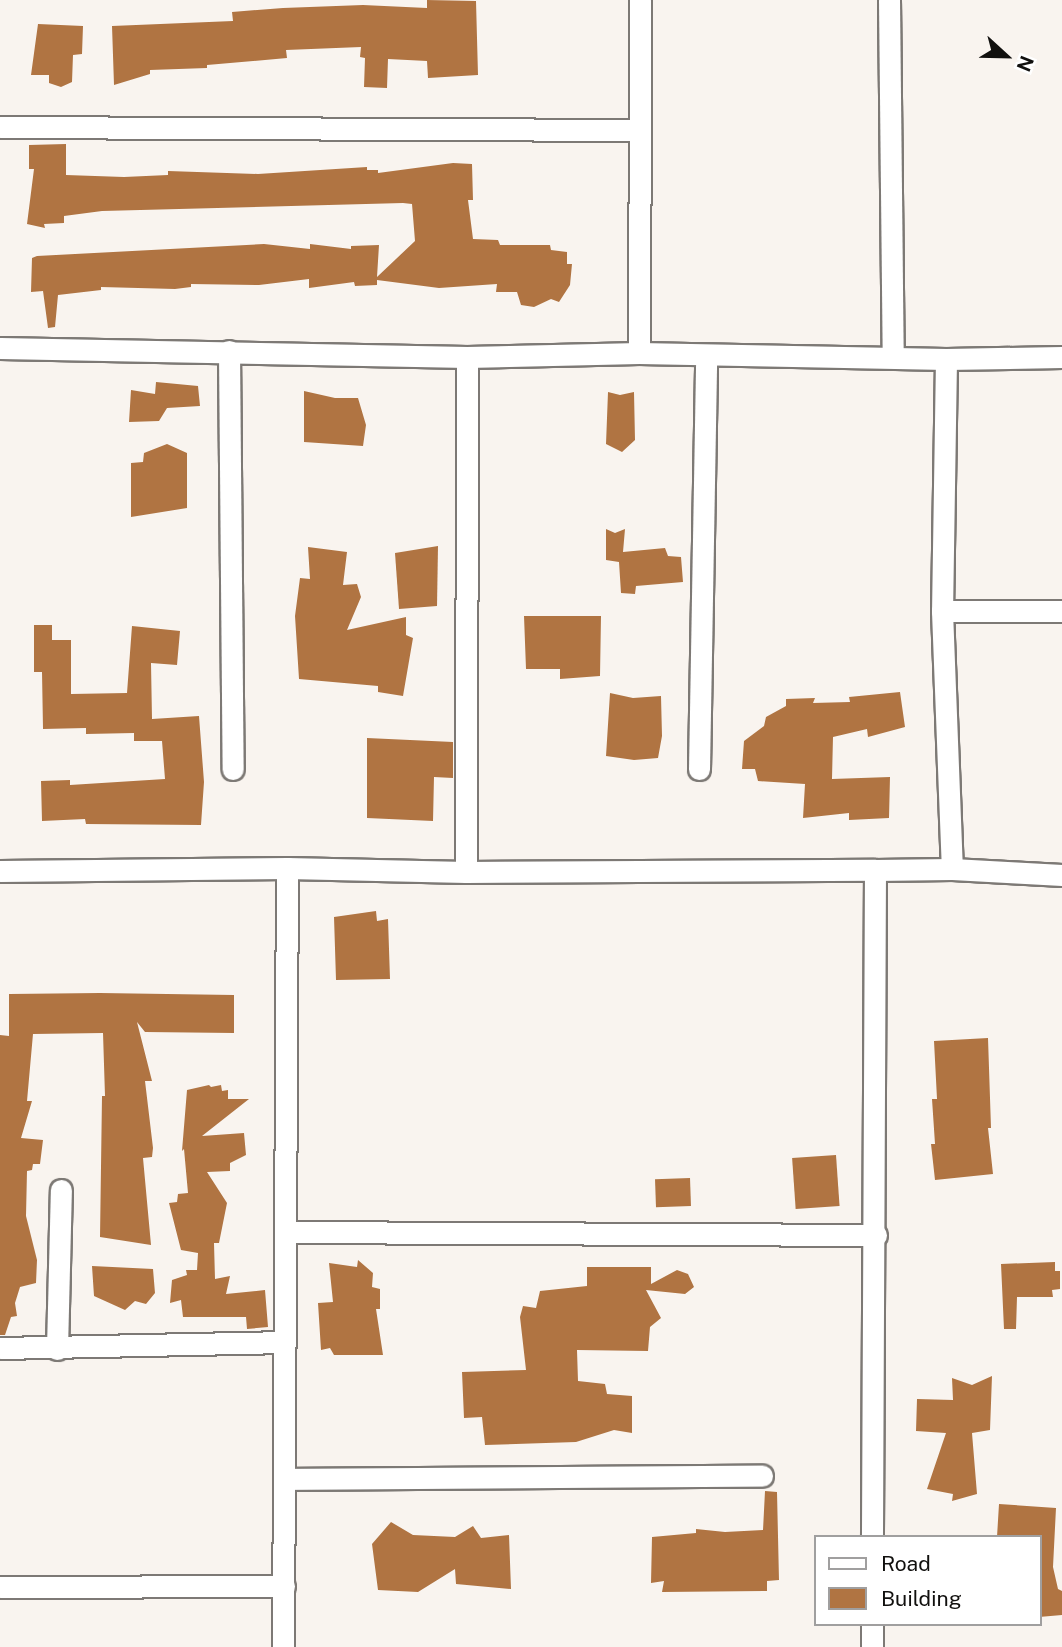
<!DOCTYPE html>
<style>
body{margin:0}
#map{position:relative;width:1062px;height:1647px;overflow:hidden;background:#f9f4ef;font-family:"Public Sans",sans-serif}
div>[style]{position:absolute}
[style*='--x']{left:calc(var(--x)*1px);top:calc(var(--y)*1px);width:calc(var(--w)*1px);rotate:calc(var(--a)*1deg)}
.building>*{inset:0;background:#b07442;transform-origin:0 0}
.roads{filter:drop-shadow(2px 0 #7d7975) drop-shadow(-2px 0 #7d7975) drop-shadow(0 2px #7d7975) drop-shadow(0 -2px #7d7975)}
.minor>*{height:21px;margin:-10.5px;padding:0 10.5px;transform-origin:10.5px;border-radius:10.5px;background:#fff}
span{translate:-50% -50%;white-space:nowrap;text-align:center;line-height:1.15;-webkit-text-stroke:6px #fff;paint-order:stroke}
.legend{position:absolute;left:814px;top:1535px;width:228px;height:91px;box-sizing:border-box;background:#fff;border:2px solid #a09f9f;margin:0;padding:9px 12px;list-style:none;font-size:21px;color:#11100e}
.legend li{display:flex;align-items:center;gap:14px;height:35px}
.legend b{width:35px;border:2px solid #a09f9f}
.north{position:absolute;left:971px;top:21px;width:70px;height:70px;-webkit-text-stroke:5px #fff;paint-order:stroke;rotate:112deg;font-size:19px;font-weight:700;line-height:28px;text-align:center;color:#11100e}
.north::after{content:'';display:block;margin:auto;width:24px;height:32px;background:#11100e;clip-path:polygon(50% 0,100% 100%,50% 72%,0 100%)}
</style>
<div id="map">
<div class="building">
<i style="clip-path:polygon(427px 0,476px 1px,478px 75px,428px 78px,427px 61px,388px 59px,387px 88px,364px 87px,365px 58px,360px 57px,361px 47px,286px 50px,287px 58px,207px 65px,207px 68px,150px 70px,150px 74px,114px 85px,112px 26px,233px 21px,232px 12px,283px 8px,363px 5px,427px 8px)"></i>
<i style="clip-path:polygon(38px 24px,83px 26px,82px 54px,73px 55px,72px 82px,61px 87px,49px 83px,49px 75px,31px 75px)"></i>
<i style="clip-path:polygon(66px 144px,66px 175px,124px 177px,168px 175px,168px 171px,258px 174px,367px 167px,367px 170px,378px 170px,378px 173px,453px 163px,472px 164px,473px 200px,468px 200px,473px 239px,498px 240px,500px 245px,550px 245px,551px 250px,567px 252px,567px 264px,572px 264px,570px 285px,559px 302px,551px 299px,534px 307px,521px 305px,517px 292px,496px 292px,497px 284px,439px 288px,377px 280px,377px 285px,355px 286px,354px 282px,309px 288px,309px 279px,259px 285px,191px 284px,191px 287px,175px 289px,101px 287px,101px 290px,58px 295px,55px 327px,48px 328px,43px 291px,31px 292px,32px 258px,37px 256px,264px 244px,310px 249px,310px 244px,351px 249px,351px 246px,379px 245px,377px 277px,415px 241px,412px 204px,403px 203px,102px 211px,64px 216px,64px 223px,44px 224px,45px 228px,27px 224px,34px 169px,29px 169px,29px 145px)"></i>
<i style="clip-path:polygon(156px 382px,198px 386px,200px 406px,167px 408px,159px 421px,129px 422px,131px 390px,155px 394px)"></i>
<i style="clip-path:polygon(304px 391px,335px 398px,358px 398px,366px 425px,363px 446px,304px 442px)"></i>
<i style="clip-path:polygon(608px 392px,620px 395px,634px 392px,635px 440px,622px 452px,606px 444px)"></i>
<i style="clip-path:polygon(167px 444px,187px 453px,187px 508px,131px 517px,131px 463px,143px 462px,144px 453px)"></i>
<i style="clip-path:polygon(606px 529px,615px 533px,625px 529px,623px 552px,665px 548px,668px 556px,681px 557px,683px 582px,636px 586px,635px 594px,621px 593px,619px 562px,606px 560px)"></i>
<i style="clip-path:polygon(438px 546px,437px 606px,399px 609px,395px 553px)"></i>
<i style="clip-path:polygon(308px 547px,347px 552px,343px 585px,357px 584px,361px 597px,347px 630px,406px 617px,406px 635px,413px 638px,403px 696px,378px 692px,378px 686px,299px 679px,295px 616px,300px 578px,310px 579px)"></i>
<i style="clip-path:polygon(524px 616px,601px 616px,600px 676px,560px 679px,560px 669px,526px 669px)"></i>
<i style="clip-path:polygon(34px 625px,52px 625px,52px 640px,71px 640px,71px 694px,127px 693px,132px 626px,180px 631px,177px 665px,151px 663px,152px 719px,199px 716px,204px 782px,201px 825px,86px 824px,85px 819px,42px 821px,41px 781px,70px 780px,70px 785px,165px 779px,162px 741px,134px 741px,134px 733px,86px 734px,86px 728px,43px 729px,42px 672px,34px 672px)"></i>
<i style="clip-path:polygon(900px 692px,905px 727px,868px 737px,867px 729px,833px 737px,832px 779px,890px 777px,889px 818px,849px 820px,849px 813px,803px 818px,805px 784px,758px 781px,755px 769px,742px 769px,744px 741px,764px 726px,766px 717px,786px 706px,786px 699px,815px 698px,813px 703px,850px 702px,849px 697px)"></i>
<i style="clip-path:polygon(610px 693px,633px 698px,661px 696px,662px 736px,658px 758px,634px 760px,606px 756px)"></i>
<i style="clip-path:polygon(367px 738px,453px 742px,453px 778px,434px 777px,433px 821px,367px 818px)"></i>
<i style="clip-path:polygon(376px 911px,377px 921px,388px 919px,390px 979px,336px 980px,334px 917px)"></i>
<i style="clip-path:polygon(100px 993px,234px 995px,234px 1033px,145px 1032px,137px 1022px,152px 1081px,145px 1081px,153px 1148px,152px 1157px,143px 1158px,151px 1245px,100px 1237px,102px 1096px,105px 1096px,103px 1033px,33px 1034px,27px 1101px,32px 1101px,21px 1138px,43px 1140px,40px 1164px,33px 1164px,32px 1170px,27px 1171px,26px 1216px,37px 1260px,36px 1283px,20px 1287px,15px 1303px,17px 1316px,11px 1317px,5px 1335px,0 1335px,0 1035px,9px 1036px,9px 994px)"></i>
<i style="clip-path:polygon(988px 1038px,991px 1128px,988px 1128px,993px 1174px,935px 1180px,931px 1144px,935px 1144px,932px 1099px,937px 1099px,934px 1041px)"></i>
<i style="clip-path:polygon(209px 1085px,211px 1087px,221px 1085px,222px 1091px,228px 1090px,228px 1099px,249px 1099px,202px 1136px,244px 1133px,246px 1155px,230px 1163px,230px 1171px,207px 1172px,227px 1203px,219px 1243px,214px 1243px,215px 1279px,230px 1276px,226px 1294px,265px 1290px,268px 1327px,247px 1329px,246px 1317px,183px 1317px,181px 1300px,170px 1303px,172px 1280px,187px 1275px,186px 1270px,197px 1270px,198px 1253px,181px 1250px,169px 1203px,177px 1202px,178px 1194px,188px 1193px,184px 1149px,182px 1151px,187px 1090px)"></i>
<i style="left:836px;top:1155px;width:51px;height:44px;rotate:86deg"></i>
<i style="left:690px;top:1178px;width:28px;height:35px;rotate:88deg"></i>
<i style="clip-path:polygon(358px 1260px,373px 1273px,372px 1287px,380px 1289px,380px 1309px,376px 1309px,383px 1355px,334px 1355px,330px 1348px,321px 1350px,318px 1303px,333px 1302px,329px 1263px,357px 1267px)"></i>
<i style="clip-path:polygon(1055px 1262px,1055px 1271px,1060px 1271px,1060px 1289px,1052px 1290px,1053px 1297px,1017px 1297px,1016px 1329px,1004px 1329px,1001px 1264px)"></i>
<i style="clip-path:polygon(92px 1266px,153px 1269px,155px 1293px,146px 1304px,135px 1301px,125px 1310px,94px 1296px)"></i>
<i style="clip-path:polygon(587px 1267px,651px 1267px,651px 1284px,677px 1270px,688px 1274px,694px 1287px,685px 1294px,646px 1290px,661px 1318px,650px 1327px,648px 1351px,577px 1350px,578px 1381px,605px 1384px,607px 1394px,632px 1396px,632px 1433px,614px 1430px,576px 1442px,485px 1445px,482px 1417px,464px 1418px,462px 1372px,526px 1370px,520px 1317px,523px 1306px,536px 1308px,540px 1291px,587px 1286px)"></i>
<i style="clip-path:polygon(992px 1376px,990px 1430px,972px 1433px,977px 1494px,952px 1501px,953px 1494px,927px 1489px,946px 1433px,916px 1431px,917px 1399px,953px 1400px,952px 1378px,972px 1385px)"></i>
<i style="clip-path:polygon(765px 1491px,777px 1492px,779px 1580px,767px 1581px,767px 1591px,662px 1592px,664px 1581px,651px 1583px,652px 1537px,696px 1533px,696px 1529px,725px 1532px,763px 1530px)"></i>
<i style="clip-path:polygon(999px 1504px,1056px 1508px,1053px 1567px,1058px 1589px,1062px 1591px,1062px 1615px,1039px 1617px,1039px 1537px,997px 1537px)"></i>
<i style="clip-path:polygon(391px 1522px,413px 1535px,455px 1537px,473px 1526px,481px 1538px,509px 1535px,511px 1589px,456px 1584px,455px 1569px,418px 1592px,378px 1590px,372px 1544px)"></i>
</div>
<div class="roads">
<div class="minor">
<i style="--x:889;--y:0;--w:356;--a:89.4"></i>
<i style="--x:0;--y:127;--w:639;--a:0.27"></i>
<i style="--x:0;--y:348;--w:467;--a:1.1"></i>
<i style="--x:467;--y:357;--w:172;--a:-1.3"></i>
<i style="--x:639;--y:353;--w:307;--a:1.1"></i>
<i style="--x:946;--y:359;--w:116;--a:-1"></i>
<i style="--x:229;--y:351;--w:418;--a:89.5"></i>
<i style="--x:639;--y:353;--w:353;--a:-89.8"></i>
<i style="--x:946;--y:359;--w:252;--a:90.9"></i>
<i style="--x:942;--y:611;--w:258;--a:87.8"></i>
<i style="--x:942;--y:611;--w:120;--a:0"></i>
<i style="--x:699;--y:769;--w:413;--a:-89"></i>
<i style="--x:875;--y:870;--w:77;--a:-0.7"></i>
<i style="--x:952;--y:869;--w:110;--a:3.1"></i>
<i style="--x:0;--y:871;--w:287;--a:-0.6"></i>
<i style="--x:287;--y:868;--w:179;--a:1.3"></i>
<i style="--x:466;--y:872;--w:409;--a:-0.3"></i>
<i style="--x:875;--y:870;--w:667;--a:90.26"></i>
<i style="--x:466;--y:872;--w:515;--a:-89.89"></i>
<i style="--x:286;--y:1232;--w:590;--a:0.29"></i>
<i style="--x:0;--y:1348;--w:284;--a:-1.2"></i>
<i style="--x:57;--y:1349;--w:159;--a:-88.6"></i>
<i style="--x:286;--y:1479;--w:476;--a:-0.4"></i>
<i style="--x:0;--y:1587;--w:284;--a:-0.2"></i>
<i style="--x:872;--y:1624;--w:23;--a:90"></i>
<i style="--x:283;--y:1647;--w:779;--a:-89.71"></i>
</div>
</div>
<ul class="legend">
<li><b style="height:9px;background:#fff"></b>Road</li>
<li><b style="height:19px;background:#b07442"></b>Building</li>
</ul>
<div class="north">N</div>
</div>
